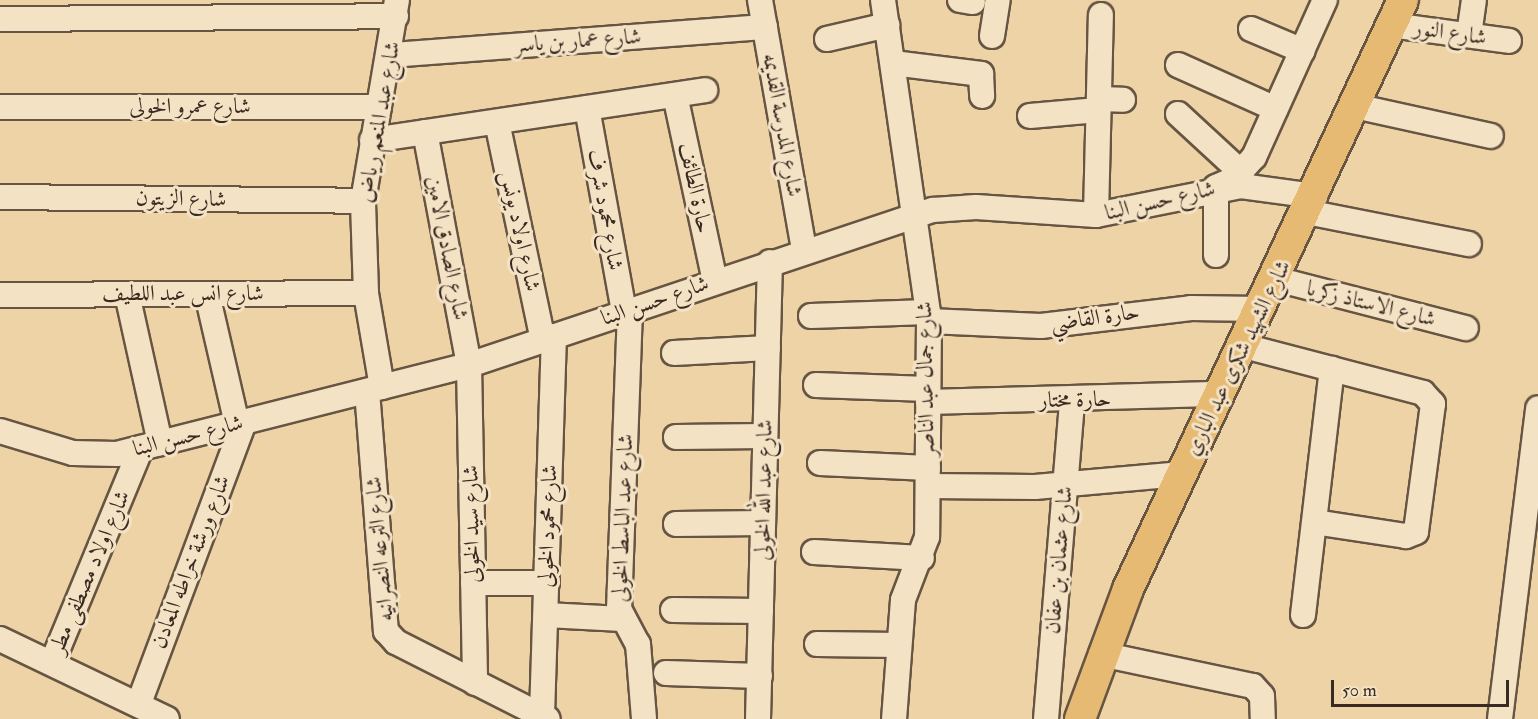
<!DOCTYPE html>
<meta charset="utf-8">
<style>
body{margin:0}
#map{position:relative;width:1538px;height:719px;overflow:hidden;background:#eed3a6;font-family:"IM FELL Double Pica",Amiri,serif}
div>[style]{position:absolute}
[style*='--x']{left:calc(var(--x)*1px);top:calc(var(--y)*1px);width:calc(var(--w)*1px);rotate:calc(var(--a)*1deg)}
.roads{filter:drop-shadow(2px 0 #675543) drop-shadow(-2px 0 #675543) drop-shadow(0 2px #675543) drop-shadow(0 -2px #675543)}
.minor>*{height:24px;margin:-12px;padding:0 12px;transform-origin:12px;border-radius:12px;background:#f4e2c5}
.major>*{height:30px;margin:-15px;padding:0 15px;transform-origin:15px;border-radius:15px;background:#e7ba73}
span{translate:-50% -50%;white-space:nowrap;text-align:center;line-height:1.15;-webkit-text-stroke:6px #f4e2c5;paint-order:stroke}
.street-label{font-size:22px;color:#3a2b22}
.scale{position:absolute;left:1331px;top:680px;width:178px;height:27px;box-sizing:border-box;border:3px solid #3a2b22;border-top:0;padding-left:8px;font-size:18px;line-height:21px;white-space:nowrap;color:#3a2b22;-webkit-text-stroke:4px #f4e2c5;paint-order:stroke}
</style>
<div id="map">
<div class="roads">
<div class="minor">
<i style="--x:760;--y:0;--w:254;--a:80"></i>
<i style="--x:883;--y:0;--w:324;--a:81.8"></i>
<i style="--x:929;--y:321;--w:216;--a:90.5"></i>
<i style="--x:927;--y:537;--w:67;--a:110.9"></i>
<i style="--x:903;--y:600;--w:119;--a:94.3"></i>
<i style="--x:960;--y:0;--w:13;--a:9"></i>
<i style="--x:0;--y:19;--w:396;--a:-0.4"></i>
<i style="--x:1391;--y:25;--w:119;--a:7.7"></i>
<i style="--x:1251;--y:29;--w:56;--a:22.9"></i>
<i style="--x:1469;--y:35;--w:35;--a:-82"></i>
<i style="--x:992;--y:36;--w:36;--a:-81"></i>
<i style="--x:827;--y:39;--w:62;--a:-13.1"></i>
<i style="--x:392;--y:55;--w:374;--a:-4.3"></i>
<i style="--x:893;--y:63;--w:89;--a:7.1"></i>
<i style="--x:981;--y:74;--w:22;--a:87"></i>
<i style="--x:1178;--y:65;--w:107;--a:24.2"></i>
<i style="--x:675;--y:95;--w:190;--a:77.9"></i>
<i style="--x:1099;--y:99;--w:24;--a:2"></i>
<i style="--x:1355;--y:106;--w:139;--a:12.4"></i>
<i style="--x:0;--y:107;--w:379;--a:0"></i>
<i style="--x:587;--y:108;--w:207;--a:79.7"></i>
<i style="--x:1178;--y:114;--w:87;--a:42.7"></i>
<i style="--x:1030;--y:116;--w:68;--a:-5"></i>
<i style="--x:497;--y:122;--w:223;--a:78.1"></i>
<i style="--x:425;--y:132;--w:237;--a:79.3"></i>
<i style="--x:469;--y:365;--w:318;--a:88.9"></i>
<i style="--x:372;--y:140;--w:337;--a:-8.5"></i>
<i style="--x:0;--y:197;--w:363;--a:0.6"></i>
<i style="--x:1307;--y:212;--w:165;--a:11.2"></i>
<i style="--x:1096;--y:215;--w:200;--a:-88.6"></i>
<i style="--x:1216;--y:255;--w:68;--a:-90"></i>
<i style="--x:1216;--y:187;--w:20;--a:-24"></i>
<i style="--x:1234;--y:179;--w:30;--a:-48"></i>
<i style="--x:1254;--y:157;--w:172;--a:-65.7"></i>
<i style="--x:1276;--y:279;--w:196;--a:14.5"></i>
<i style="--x:127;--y:294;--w:153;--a:77.5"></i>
<i style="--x:207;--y:294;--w:133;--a:77"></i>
<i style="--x:0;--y:295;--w:366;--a:-0.3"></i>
<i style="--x:630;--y:310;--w:299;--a:92.1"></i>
<i style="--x:619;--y:609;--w:40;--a:62"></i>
<i style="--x:638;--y:644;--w:75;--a:85.4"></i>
<i style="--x:811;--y:316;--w:117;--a:-2"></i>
<i style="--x:929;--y:321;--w:112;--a:2.6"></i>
<i style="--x:1041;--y:326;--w:151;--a:-6.8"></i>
<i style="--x:1191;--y:308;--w:70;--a:0.8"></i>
<i style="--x:1244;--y:346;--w:185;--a:14.7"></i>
<i style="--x:1423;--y:393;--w:15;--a:48"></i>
<i style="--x:1433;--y:404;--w:129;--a:97.6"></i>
<i style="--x:1416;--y:532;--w:11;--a:158"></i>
<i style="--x:1406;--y:536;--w:92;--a:-171.3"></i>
<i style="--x:674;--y:353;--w:94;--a:-3"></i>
<i style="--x:816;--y:385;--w:112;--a:2"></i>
<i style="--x:382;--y:387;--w:95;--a:-99.7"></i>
<i style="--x:366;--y:293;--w:92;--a:-91.9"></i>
<i style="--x:363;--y:201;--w:203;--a:-80.4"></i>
<i style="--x:367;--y:391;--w:241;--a:85.5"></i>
<i style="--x:386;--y:631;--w:15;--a:48"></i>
<i style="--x:396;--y:642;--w:170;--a:26.9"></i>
<i style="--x:928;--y:402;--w:293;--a:-1.6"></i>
<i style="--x:0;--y:431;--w:76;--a:16.8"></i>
<i style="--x:73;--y:453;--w:44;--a:1.3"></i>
<i style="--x:117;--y:454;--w:363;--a:-14.2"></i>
<i style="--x:469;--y:365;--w:489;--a:-18.5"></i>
<i style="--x:933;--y:210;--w:43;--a:-4"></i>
<i style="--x:976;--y:207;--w:120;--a:3.8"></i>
<i style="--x:1096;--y:215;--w:148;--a:-11.3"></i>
<i style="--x:1241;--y:186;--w:75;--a:7.7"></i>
<i style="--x:676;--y:437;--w:89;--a:-0.6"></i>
<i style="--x:820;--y:463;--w:108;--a:2.7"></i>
<i style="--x:928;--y:486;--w:107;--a:0.5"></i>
<i style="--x:1035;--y:487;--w:148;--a:-5.1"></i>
<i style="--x:676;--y:524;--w:87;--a:-0.7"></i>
<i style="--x:814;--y:552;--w:108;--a:3.2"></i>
<i style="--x:473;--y:583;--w:74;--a:0"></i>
<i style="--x:673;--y:610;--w:88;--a:0.7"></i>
<i style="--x:546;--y:615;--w:76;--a:3"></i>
<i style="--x:1303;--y:615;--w:248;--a:-83.3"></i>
<i style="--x:0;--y:639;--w:185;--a:25.6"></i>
<i style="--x:817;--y:644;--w:82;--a:0.7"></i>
<i style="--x:1101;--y:654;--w:155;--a:11.9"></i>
<i style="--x:1253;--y:686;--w:13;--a:48"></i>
<i style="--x:1262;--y:696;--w:23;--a:88"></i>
<i style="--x:52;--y:663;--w:233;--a:-67.5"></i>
<i style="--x:666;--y:673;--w:94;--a:1.8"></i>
<i style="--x:139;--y:703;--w:300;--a:-69.5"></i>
<i style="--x:542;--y:716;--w:380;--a:-88.2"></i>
<i style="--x:758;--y:719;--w:457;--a:-88.5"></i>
<i style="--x:1046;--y:719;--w:320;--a:-85.3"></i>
<i style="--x:1500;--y:719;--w:313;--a:-83"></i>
</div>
<div class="major">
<i style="--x:1080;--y:719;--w:139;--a:-69.7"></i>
<i style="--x:1128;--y:589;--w:650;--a:-64.97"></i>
</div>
</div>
<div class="street-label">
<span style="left:1450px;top:33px;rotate:8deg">شارع النور</span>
<span style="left:578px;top:41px;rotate:-4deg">شارع عمار بن ياسر</span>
<span style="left:190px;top:107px">شارع عمرو الخولى</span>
<span style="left:379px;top:122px;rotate:-80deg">شارع عبد المنعم رياض</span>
<span style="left:782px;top:125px;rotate:80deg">شارع المدرسة القديمه</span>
<span style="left:695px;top:188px;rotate:78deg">حارة الطائف</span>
<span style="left:181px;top:199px;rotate:1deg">شارع الزيتون</span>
<span style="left:1160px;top:201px;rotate:-13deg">شارع حسن البنا</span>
<span style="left:605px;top:210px;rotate:80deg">شارع محمود شرف</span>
<span style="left:520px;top:231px;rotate:78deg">شارع اولاد يونس</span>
<span style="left:447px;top:248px;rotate:79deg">شارع الصادق الامين</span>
<span style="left:183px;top:294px">شارع انس عبد اللطيف</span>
<span style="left:655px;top:301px;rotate:-19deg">شارع حسن البنا</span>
<span style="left:1371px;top:304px;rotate:14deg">شارع الاستاذ زكريا</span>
<span style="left:1095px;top:318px;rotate:-8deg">حارة القاضي</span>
<span style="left:1238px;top:358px;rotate:-64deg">شارع الشهيد شكرى عبد الباري</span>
<span style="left:926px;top:379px;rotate:-91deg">شارع جمال عبد الناصر</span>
<span style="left:1075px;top:400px;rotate:-1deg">حارة مختار</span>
<span style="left:188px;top:436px;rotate:-14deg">شارع حسن البنا</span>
<span style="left:764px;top:490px;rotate:-89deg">شارع عبد الله الخولى</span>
<span style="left:623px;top:518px;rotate:-88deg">شارع عبد الباسط الخولى</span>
<span style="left:472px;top:524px;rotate:-91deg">شارع سيد الخولى</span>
<span style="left:548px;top:526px;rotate:-88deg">شارع محمود الخولى</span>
<span style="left:380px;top:549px;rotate:-95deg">شارع الترعه النصرانيه</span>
<span style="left:1059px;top:560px;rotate:-85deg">شارع عثمان بن عفان</span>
<span style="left:191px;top:562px;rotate:-69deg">شارع ورشة خراطه المعادن</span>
<span style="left:90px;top:572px;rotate:-67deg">شارع اولاد مصطفى مطر</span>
</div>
<div class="scale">50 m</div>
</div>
